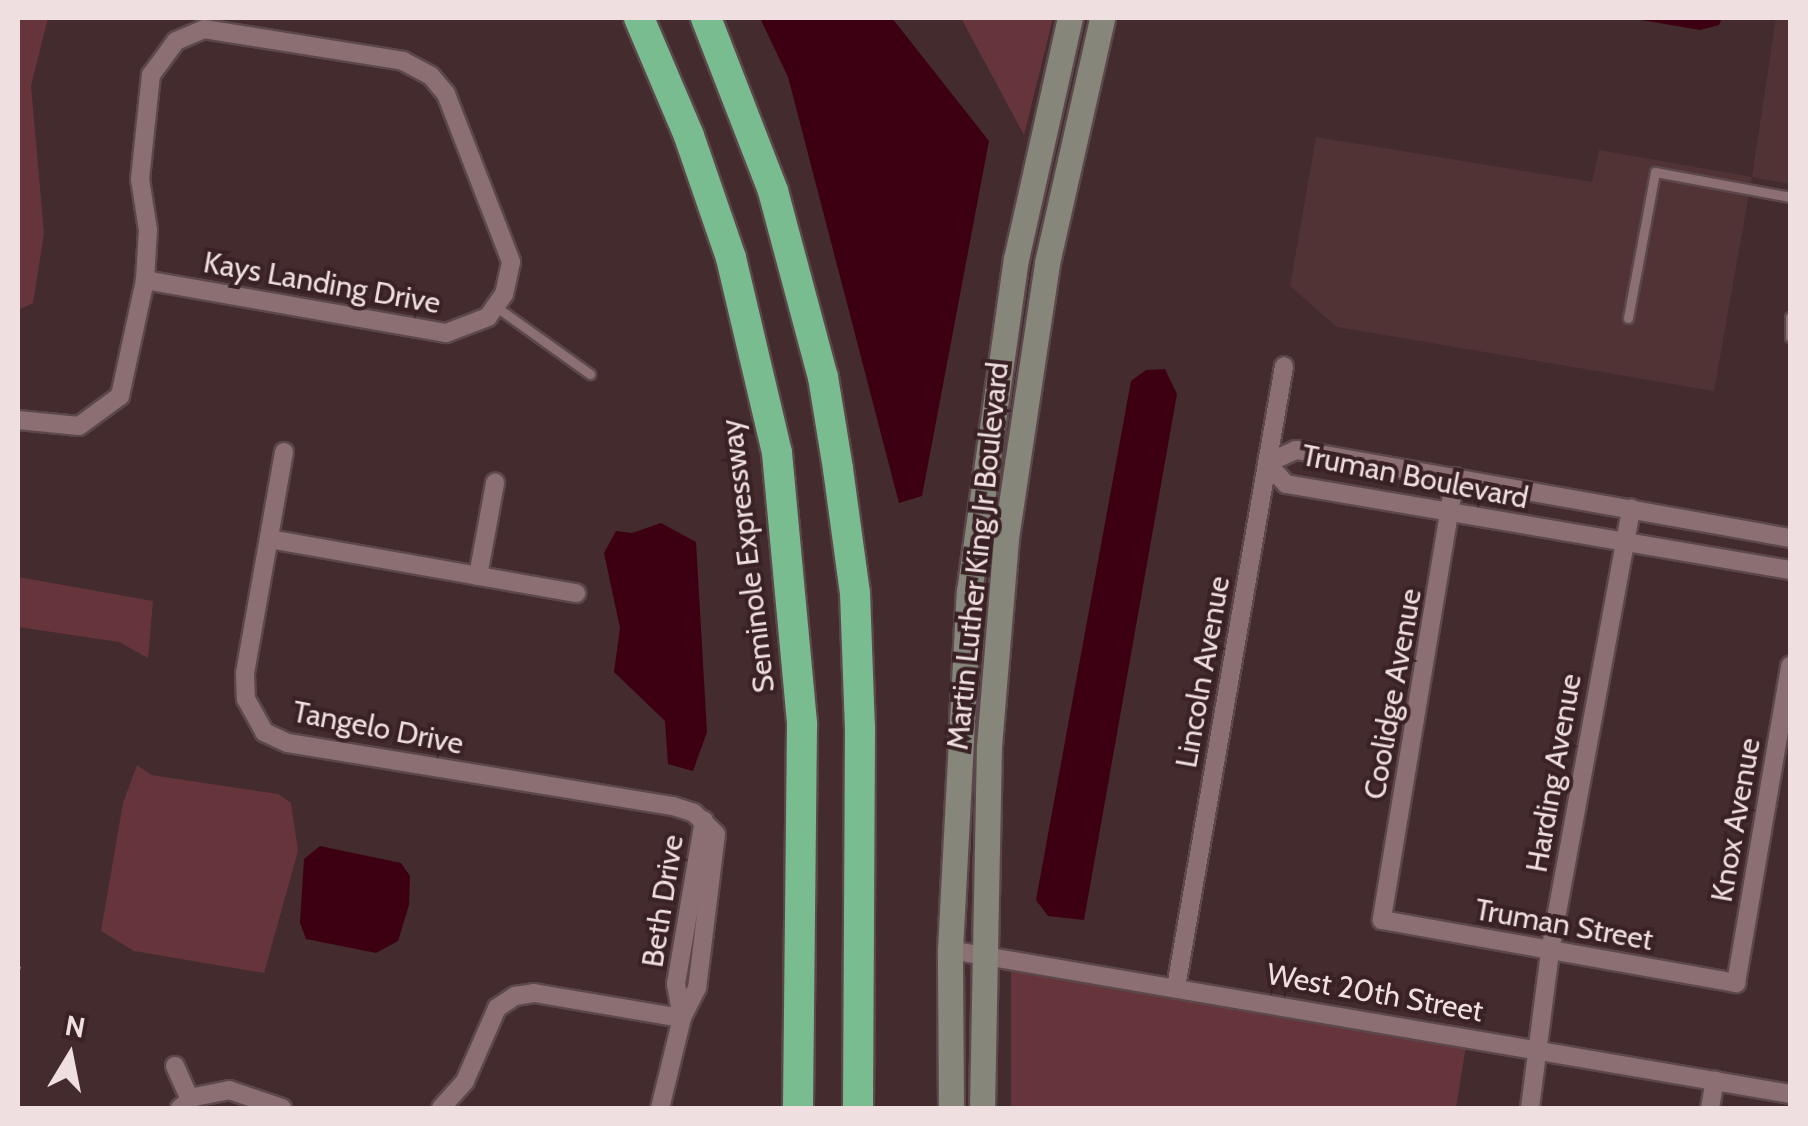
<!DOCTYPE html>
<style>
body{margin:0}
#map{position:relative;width:1808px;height:1126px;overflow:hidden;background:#432b2e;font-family:Cabin,sans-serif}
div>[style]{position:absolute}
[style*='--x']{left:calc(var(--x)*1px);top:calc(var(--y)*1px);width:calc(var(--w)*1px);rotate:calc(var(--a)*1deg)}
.built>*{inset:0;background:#513336}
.green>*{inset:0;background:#66353c}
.water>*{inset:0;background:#3d0012}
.path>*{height:2.5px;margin-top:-1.25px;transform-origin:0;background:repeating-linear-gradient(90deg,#8a7678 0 10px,transparent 0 15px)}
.roads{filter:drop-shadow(2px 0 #5c484b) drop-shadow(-2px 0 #5c484b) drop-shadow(0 2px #5c484b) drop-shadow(0 -2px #5c484b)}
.service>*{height:9px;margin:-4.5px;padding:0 4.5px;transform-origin:4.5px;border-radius:4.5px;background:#8c6f72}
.minor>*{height:18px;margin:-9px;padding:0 9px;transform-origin:9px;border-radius:9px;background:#8c6f72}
.secondary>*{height:25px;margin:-12.5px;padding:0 12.5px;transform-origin:12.5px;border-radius:12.5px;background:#86867b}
.motorway>*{height:30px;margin:-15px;padding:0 15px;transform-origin:15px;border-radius:15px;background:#79bc90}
span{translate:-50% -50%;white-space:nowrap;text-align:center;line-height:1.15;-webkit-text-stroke:8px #392124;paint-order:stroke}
.street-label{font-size:30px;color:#efdfe0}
.frame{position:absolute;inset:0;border:20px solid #efdfe0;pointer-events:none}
.north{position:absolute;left:20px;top:1006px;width:100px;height:100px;-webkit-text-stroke:8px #392124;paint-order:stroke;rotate:10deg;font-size:28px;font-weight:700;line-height:40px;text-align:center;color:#efdfe0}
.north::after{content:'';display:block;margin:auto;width:35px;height:45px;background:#efdfe0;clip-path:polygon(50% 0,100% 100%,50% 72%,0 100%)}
</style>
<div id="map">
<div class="built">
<i style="clip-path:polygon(1776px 18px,1790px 18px,1790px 184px,1752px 177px,1714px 391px,1337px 327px,1290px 286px,1316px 137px,1592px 182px,1599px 150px,1752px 177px)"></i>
</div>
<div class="green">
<i style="clip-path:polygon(18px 18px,48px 18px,31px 86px,44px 233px,33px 303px,18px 310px)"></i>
<i style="clip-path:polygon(961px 18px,1053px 18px,1024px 135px)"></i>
<i style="clip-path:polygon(18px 577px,153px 601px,148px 658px,119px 642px,18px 627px)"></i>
<i style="clip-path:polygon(137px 765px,151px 775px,278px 794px,291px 803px,298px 851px,264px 973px,134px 951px,101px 931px,123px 803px)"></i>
<i style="clip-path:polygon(1011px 968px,1466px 1046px,1456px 1108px,1011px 1108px)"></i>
</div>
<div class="water">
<i style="clip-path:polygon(760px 18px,892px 18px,989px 141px,922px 496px,899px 503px,788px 77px)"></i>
<i style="clip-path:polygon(1630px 18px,1722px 18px,1719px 25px,1700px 30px)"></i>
<i style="clip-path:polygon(1165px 369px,1177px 394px,1084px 920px,1048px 916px,1036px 900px,1131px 381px,1146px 370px)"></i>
<i style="clip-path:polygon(661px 523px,696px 542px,707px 732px,693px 771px,668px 764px,665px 721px,614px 672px,620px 628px,604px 553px,616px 531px,632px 533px)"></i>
<i style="clip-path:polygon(320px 846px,401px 863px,410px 876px,409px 905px,398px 941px,376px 953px,306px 939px,300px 923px,304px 859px)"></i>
</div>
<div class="path">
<i style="--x:18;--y:967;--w:3;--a:18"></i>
</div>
<div class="roads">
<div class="service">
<i style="--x:495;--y:306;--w:117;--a:35.6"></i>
<i style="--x:1790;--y:317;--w:20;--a:90"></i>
<i style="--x:1628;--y:318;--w:148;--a:-79.5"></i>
<i style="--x:1655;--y:172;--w:137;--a:10.5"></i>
</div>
<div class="minor">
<i style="--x:18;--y:420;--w:61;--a:5.6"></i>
<i style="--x:79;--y:426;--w:51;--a:-36.2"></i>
<i style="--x:120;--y:396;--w:119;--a:-77.8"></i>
<i style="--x:145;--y:280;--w:50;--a:-86.6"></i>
<i style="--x:148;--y:230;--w:52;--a:-98.9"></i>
<i style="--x:140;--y:179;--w:105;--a:-84"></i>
<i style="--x:151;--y:75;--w:42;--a:-53.7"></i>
<i style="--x:176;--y:41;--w:30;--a:-23"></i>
<i style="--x:204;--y:29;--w:202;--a:9.1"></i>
<i style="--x:403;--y:61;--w:32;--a:28"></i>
<i style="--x:431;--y:76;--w:23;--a:50"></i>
<i style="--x:446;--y:94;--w:180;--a:68.8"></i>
<i style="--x:511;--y:262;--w:33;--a:102"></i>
<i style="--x:504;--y:294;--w:28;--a:125"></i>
<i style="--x:488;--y:317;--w:45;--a:159.1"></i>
<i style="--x:446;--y:333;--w:306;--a:-170"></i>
<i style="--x:284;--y:452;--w:225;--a:100"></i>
<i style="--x:245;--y:674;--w:25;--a:88"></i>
<i style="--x:246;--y:699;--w:38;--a:61"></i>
<i style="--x:264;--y:732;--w:26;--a:25"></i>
<i style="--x:288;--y:743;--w:390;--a:9.3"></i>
<i style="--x:673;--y:806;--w:22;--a:18"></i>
<i style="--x:694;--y:813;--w:30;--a:44"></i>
<i style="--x:716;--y:834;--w:155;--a:97"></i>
<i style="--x:697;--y:988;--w:34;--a:117"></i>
<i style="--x:682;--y:1018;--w:93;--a:103.7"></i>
<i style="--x:1455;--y:477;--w:449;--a:99.4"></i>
<i style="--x:1382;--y:920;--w:360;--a:10.1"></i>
<i style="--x:1736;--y:983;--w:322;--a:-80.3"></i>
<i style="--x:1790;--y:538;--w:502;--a:-169.9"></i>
<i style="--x:1296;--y:450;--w:32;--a:156"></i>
<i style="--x:1267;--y:463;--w:28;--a:48"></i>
<i style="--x:1286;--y:484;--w:511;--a:9.68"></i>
<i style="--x:269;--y:539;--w:312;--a:10"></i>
<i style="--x:478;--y:576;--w:95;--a:-79.6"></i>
<i style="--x:950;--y:950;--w:852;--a:9.73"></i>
<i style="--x:1176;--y:987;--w:630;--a:-80.13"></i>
<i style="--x:682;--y:1018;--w:35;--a:-100"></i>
<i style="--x:676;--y:984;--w:166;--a:-80.3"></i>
<i style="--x:175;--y:1066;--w:37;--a:66"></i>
<i style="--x:180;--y:1108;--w:18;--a:-38"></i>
<i style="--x:194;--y:1097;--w:36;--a:-11"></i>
<i style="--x:229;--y:1090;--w:56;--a:18.8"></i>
<i style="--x:441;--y:1108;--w:36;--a:-48"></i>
<i style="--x:465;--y:1081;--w:80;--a:-66.3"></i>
<i style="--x:497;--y:1008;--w:22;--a:-34"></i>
<i style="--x:515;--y:996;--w:19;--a:-9"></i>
<i style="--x:534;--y:993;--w:150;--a:9.6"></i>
<i style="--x:1530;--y:1108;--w:158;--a:-82.7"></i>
<i style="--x:1550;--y:951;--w:450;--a:-79.6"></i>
<i style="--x:1710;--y:1108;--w:28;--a:-80"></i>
</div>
<div class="secondary">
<i style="--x:951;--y:1108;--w:158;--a:-90.4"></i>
<i style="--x:950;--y:950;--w:359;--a:-87"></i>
<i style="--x:969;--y:592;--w:336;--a:-82"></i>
<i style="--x:1016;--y:259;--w:247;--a:-77.4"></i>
<i style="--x:982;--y:1108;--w:362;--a:-88.9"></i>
<i style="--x:989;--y:746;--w:209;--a:-85.3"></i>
<i style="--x:1006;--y:538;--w:278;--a:-81.5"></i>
<i style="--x:1047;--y:263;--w:251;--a:-77.3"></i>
</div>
<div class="motorway">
<i style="--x:639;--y:18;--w:128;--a:67"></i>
<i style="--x:689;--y:136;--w:129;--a:71"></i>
<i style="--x:731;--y:258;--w:200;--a:76.7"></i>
<i style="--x:777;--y:453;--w:273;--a:84.7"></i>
<i style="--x:802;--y:725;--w:383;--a:90.6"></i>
<i style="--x:706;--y:18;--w:186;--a:68.8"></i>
<i style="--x:773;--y:191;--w:193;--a:75"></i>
<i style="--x:823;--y:377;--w:93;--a:80.7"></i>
<i style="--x:838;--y:469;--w:125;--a:82.2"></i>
<i style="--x:855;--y:593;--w:135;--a:87.9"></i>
<i style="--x:860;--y:728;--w:380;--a:90.3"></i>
</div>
</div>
<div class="street-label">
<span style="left:322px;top:283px;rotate:10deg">Kays Landing Drive</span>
<span style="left:1415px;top:477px;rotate:11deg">Truman Boulevard</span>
<span style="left:748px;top:556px;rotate:-97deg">Seminole Expressway</span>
<span style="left:978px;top:556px;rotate:-84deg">Martin Luther King Jr Boulevard</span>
<span style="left:1203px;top:672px;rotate:-80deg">Lincoln Avenue</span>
<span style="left:1393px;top:694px;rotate:-80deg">Coolidge Avenue</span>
<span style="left:378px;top:728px;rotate:11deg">Tangelo Drive</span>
<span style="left:1554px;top:773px;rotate:-80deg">Harding Avenue</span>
<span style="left:1736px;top:820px;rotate:-80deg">Knox Avenue</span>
<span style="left:663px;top:901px;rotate:-81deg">Beth Drive</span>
<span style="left:1564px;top:925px;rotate:10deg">Truman Street</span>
<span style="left:1375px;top:993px;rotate:10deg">West 20th Street</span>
</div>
<div class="frame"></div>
<div class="north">N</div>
</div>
